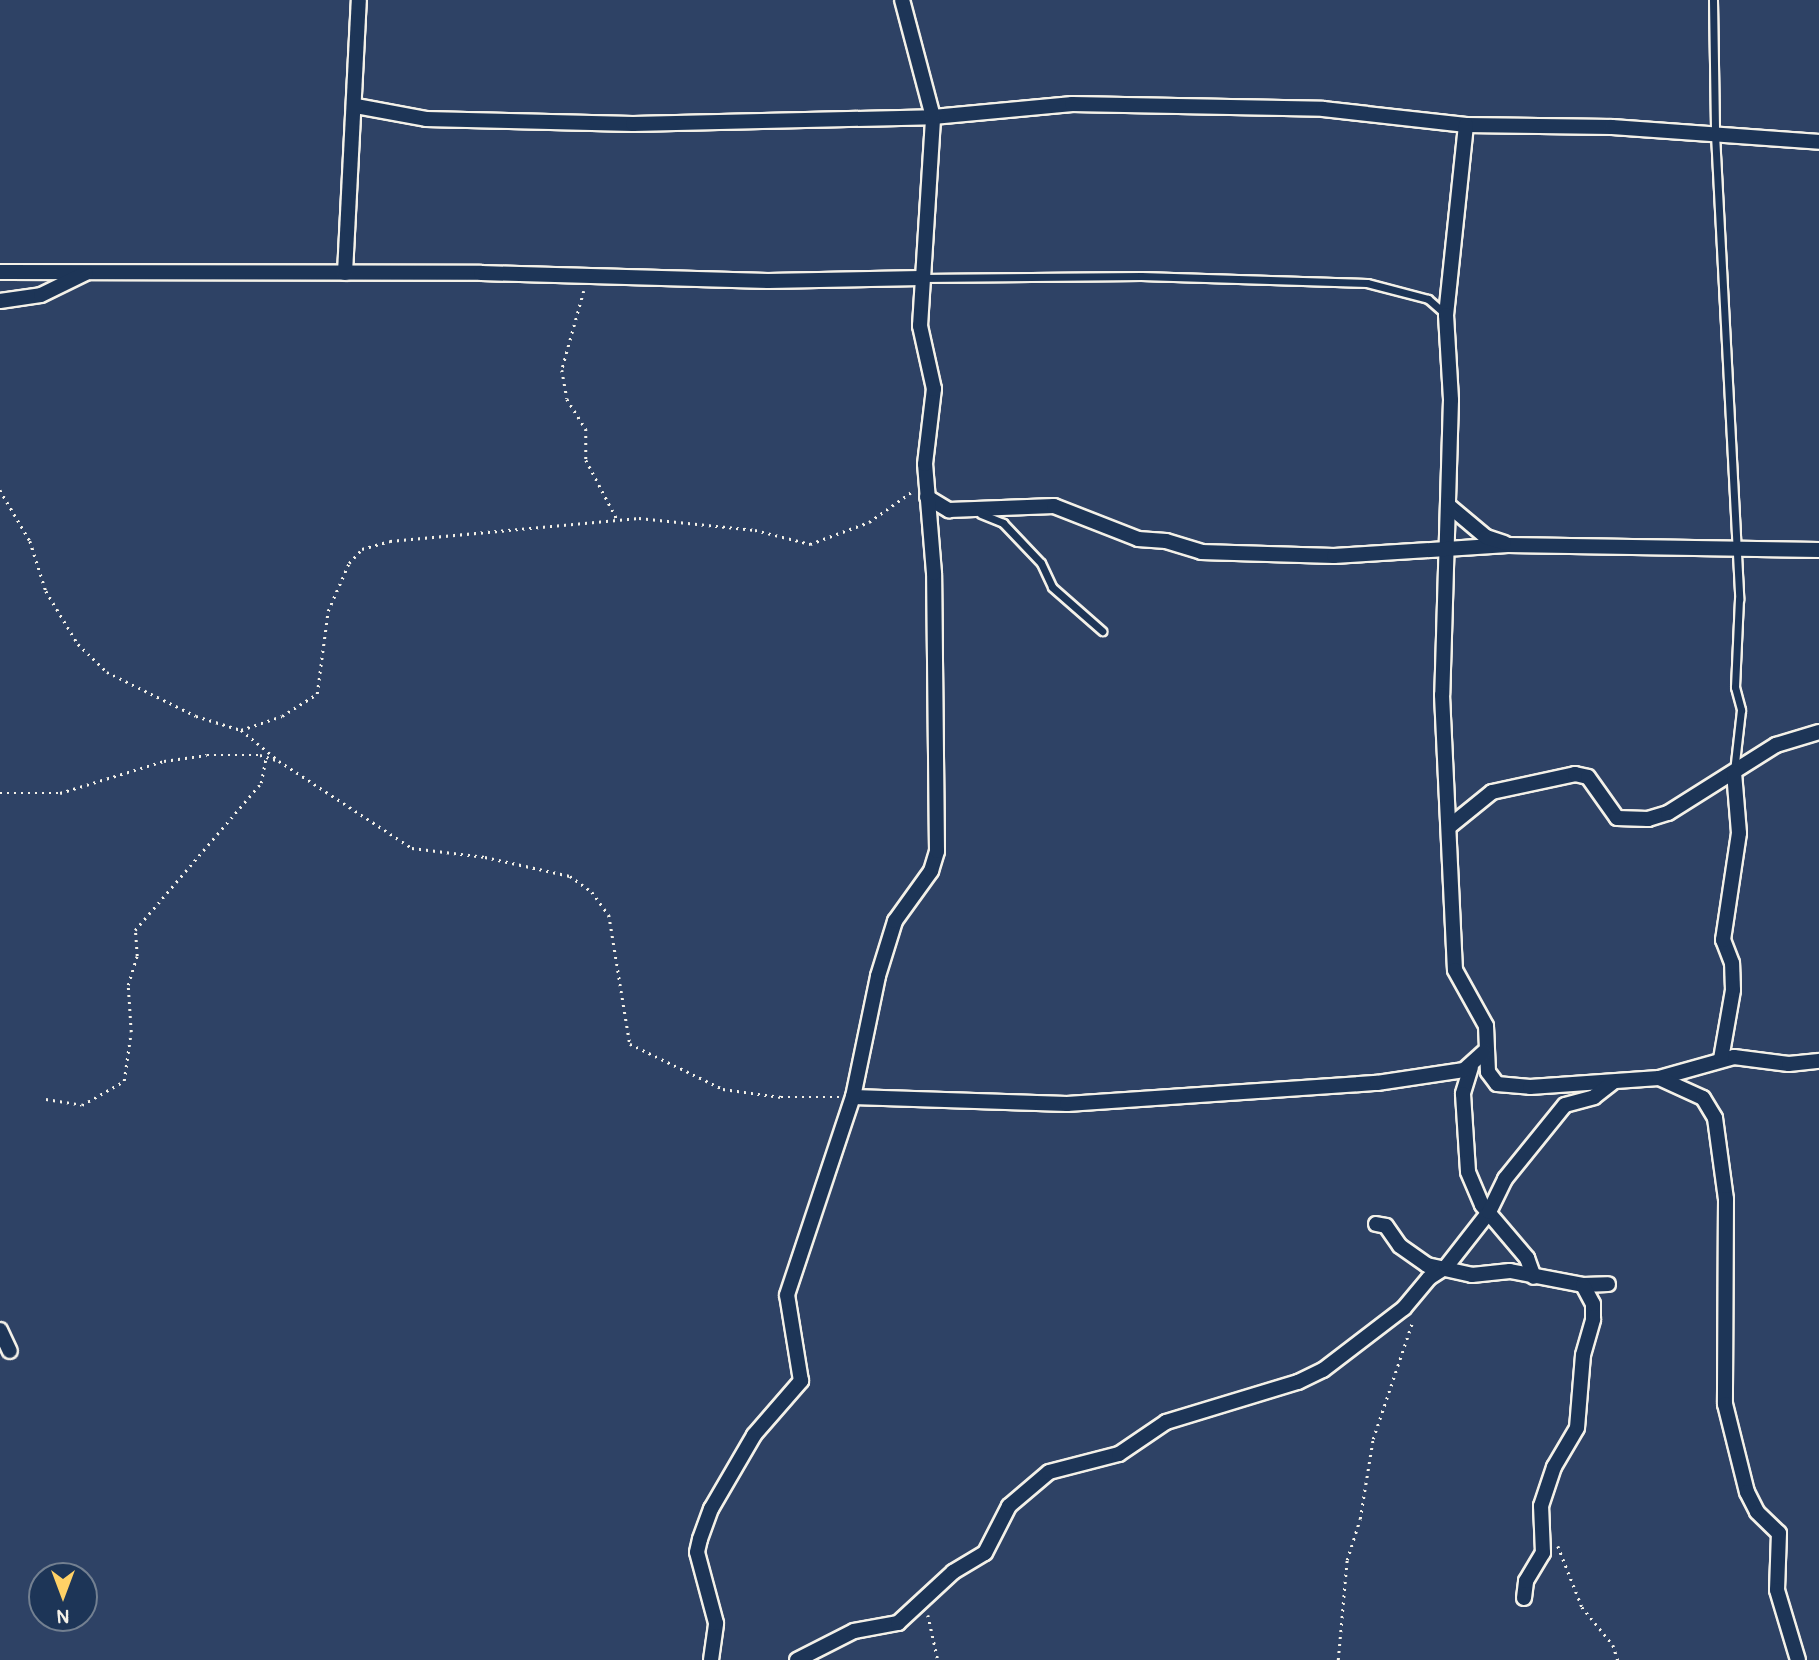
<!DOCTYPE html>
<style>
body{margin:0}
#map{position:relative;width:1819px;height:1660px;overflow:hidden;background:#2e4265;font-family:Pangolin,sans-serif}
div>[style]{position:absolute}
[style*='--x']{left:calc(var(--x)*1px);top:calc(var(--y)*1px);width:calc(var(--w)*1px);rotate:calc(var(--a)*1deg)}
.path>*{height:2.5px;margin-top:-1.25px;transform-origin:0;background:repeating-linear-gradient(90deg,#f4f1e8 0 2px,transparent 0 7px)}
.roads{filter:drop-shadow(2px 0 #f4f1e8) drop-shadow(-2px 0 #f4f1e8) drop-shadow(0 2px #f4f1e8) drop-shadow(0 -2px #f4f1e8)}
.service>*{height:7px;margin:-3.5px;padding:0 3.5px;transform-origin:3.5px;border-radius:3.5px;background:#1d3557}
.minor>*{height:14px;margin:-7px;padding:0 7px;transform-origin:7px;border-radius:7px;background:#1d3557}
span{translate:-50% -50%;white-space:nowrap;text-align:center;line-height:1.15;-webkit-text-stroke:5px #1d3557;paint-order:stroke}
.north{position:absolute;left:28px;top:1562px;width:70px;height:70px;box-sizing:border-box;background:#1d3557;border:2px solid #738091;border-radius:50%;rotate:180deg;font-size:19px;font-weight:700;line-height:28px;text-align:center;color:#f4f1e8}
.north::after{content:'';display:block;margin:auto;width:24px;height:32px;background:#ffd166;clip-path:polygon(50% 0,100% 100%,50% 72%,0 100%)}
</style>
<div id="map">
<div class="path">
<i style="--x:584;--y:291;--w:82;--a:105.6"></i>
<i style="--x:562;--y:370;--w:29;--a:80"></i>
<i style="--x:567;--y:399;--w:36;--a:58"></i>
<i style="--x:586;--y:429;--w:31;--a:90"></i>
<i style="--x:586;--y:460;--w:67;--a:62.3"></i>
<i style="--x:0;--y:490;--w:59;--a:59.5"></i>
<i style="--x:30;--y:541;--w:52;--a:72.3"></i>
<i style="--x:46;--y:591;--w:62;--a:58.9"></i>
<i style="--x:78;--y:644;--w:40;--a:44"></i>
<i style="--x:107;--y:672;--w:99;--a:26.3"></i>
<i style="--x:196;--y:716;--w:47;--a:17.3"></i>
<i style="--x:241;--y:730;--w:49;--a:39.2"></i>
<i style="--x:279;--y:761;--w:159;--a:33.2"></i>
<i style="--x:412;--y:848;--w:74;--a:7"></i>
<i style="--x:485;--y:857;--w:87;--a:12.6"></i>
<i style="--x:570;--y:876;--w:27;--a:36"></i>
<i style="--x:592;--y:892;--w:29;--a:54"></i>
<i style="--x:609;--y:915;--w:131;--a:80.8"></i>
<i style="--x:630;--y:1044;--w:103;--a:25.8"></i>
<i style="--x:723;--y:1089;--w:59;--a:7.9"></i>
<i style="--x:781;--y:1097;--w:58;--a:0"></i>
<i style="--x:241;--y:730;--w:43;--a:-18.9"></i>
<i style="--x:282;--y:716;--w:41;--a:-32.2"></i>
<i style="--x:317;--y:694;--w:84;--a:-82.5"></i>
<i style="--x:328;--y:611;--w:52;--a:-66.4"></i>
<i style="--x:349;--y:563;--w:19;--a:-47"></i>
<i style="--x:362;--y:549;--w:29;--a:-16"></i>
<i style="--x:390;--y:541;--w:250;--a:-5.3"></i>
<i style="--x:639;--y:518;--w:117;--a:5.9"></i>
<i style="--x:755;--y:530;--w:57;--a:14.3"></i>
<i style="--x:810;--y:544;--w:63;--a:-20.4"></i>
<i style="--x:869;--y:522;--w:54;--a:-35.2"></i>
<i style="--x:0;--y:793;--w:60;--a:0"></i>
<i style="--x:60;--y:793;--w:109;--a:-17.1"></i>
<i style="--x:164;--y:761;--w:43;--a:-7.9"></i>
<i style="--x:207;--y:755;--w:53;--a:0"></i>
<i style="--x:260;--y:755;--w:17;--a:17"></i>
<i style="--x:46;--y:1099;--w:36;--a:9"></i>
<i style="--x:82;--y:1105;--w:48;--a:-29.7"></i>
<i style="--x:124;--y:1081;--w:49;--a:-81.9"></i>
<i style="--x:131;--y:1032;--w:47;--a:-93.7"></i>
<i style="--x:128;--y:985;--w:30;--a:-73"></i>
<i style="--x:137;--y:956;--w:26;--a:-94"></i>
<i style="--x:135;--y:930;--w:194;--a:-49.4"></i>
<i style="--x:261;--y:783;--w:26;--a:-79"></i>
<i style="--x:1558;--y:1546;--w:66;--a:68.5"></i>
<i style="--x:1582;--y:1607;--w:49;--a:50.8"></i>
<i style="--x:1613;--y:1645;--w:16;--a:72"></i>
<i style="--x:928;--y:1615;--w:46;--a:77.5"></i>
<i style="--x:1338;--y:1660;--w:100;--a:-84.9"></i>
<i style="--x:1347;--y:1560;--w:43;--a:-72.4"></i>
<i style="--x:1360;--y:1519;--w:81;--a:-80.8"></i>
<i style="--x:1373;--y:1439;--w:122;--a:-71.4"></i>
</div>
<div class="roads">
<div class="service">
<i style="--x:1713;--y:0;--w:134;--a:89.1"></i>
<i style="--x:1715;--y:134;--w:466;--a:87"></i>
<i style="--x:1739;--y:599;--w:88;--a:92.6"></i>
<i style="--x:1735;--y:687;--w:24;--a:75"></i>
<i style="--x:1741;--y:710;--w:61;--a:96.5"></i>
<i style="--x:921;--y:278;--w:220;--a:-0.5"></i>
<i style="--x:1141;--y:276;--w:226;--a:1.8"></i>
<i style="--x:1367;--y:283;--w:63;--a:14.7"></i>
<i style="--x:1428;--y:299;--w:23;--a:41"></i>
<i style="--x:981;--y:514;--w:24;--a:22"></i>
<i style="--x:1003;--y:523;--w:55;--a:46.5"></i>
<i style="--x:1041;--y:563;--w:26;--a:65"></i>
<i style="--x:1052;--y:587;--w:67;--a:41.3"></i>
</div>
<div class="minor">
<i style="--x:356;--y:106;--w:71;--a:10.5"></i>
<i style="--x:426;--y:119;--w:207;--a:1.4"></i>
<i style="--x:633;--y:124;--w:300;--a:-1.3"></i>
<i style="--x:933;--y:117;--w:140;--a:-5.3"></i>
<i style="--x:1072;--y:104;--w:251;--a:1.1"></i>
<i style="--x:1323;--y:109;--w:144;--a:6.4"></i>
<i style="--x:1466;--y:125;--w:146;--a:0.8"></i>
<i style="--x:1612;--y:127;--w:208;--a:4.1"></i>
<i style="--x:1466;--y:125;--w:191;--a:96"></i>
<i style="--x:1446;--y:315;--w:85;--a:86.6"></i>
<i style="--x:1451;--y:400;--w:295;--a:91.7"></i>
<i style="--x:1442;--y:695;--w:275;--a:87.3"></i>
<i style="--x:1455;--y:970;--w:64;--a:61"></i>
<i style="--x:1486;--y:1026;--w:46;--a:87.5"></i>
<i style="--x:1488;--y:1072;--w:15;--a:53"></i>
<i style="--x:1497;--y:1084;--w:33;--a:5"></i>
<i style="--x:1530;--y:1087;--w:129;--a:-4"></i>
<i style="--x:1659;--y:1078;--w:78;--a:-15.6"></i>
<i style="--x:1734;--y:1057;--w:55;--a:7.3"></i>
<i style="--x:1789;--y:1064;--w:30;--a:-6"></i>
<i style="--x:0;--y:272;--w:481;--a:0.1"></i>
<i style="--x:481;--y:273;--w:287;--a:1.6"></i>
<i style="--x:768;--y:281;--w:153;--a:-1.1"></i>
<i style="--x:345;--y:273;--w:273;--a:-87.1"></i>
<i style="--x:0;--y:301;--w:41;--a:-8.3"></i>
<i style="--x:41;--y:295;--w:50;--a:-26.1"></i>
<i style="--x:927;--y:497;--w:26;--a:31"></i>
<i style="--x:949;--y:510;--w:105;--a:-2.2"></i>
<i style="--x:1054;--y:506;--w:90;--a:21.4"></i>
<i style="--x:1138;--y:539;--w:28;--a:4"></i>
<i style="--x:1166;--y:541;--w:37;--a:17"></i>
<i style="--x:1201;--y:552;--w:133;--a:1.7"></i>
<i style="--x:1334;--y:556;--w:174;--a:-3.6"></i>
<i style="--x:1508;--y:545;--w:311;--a:0.9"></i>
<i style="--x:1448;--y:505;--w:50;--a:40.1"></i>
<i style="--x:1486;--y:537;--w:19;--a:18"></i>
<i style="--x:1450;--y:826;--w:54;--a:-39"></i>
<i style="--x:1492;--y:792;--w:85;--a:-12.2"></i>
<i style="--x:1575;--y:774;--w:13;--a:13"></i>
<i style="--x:1588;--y:777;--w:50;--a:54.7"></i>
<i style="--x:1617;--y:818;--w:31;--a:2"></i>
<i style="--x:1648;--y:819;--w:21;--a:-17"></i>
<i style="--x:1668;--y:813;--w:128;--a:-32.2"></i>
<i style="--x:1776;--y:745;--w:45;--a:-16.8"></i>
<i style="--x:1721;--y:1059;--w:70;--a:-80.1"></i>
<i style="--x:1733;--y:990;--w:27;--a:-92"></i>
<i style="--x:1732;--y:963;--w:25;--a:-111"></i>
<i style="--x:1723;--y:940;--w:108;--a:-81.5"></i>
<i style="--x:1739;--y:833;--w:61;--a:-94.7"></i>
<i style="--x:1471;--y:1067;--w:28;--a:107"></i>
<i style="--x:1463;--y:1094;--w:78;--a:86.3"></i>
<i style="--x:1468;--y:1172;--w:36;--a:67"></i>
<i style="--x:1482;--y:1205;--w:70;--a:49.7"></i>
<i style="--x:1527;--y:1258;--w:20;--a:70"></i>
<i style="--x:1659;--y:1078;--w:48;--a:24.4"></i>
<i style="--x:1703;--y:1098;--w:23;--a:59"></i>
<i style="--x:1715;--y:1118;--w:82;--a:82.3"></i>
<i style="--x:1726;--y:1199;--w:205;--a:90.3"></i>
<i style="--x:1725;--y:1404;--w:91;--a:76"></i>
<i style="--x:1747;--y:1492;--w:22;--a:63"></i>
<i style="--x:1757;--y:1512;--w:30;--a:44"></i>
<i style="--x:1779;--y:1533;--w:57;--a:92"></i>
<i style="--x:1777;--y:1590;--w:73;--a:73.3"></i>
<i style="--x:853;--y:1097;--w:214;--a:1.9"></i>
<i style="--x:1067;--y:1104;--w:311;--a:-3.9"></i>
<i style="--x:1377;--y:1083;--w:88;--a:-8.5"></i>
<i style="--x:1464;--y:1070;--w:27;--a:-42"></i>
<i style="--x:1376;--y:1224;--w:10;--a:11"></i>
<i style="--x:1386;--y:1226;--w:24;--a:55"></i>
<i style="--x:1400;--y:1246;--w:33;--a:35"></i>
<i style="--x:1427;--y:1265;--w:46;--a:12.5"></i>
<i style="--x:1472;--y:1275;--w:38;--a:-6"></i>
<i style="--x:1510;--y:1271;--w:74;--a:10.9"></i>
<i style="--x:1583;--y:1285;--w:25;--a:-2"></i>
<i style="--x:0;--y:1330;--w:23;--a:65"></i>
<i style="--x:1524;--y:1598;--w:17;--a:-83"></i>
<i style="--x:1526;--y:1581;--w:33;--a:-59"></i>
<i style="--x:1543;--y:1553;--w:47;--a:-92.4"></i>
<i style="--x:1541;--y:1506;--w:41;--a:-71.6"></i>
<i style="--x:1554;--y:1467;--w:45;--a:-59.5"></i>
<i style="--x:1577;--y:1428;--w:73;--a:-85.3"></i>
<i style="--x:1583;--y:1355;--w:37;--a:-74"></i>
<i style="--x:1593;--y:1319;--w:15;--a:-90"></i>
<i style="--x:1593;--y:1304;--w:21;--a:-118"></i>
<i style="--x:711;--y:1660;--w:37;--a:-82"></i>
<i style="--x:716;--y:1623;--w:73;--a:-105"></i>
<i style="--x:697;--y:1552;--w:13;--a:-77"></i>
<i style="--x:700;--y:1539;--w:32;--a:-70"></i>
<i style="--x:711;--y:1509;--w:86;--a:-59.8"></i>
<i style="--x:754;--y:1435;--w:72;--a:-49"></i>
<i style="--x:801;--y:1381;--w:87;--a:-99.2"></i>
<i style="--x:787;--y:1295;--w:209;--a:-71.6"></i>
<i style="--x:853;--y:1097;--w:124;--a:-78.3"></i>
<i style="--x:878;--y:976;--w:58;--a:-72.8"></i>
<i style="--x:895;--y:921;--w:62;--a:-54.2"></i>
<i style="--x:931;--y:871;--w:21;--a:-73"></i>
<i style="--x:937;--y:851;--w:278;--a:-90.6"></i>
<i style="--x:934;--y:573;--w:109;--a:-94.7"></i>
<i style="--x:925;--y:464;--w:76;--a:-83.2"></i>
<i style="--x:934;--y:389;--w:65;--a:-102.5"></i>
<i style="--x:920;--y:326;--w:209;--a:-86.4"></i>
<i style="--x:933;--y:117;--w:121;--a:-104.8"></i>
<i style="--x:797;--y:1660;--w:64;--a:-27"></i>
<i style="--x:854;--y:1631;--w:45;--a:-10.3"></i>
<i style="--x:898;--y:1623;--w:75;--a:-42.8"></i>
<i style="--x:953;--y:1572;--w:37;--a:-31"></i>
<i style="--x:985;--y:1553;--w:53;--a:-62.9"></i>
<i style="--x:1009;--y:1506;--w:52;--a:-40.4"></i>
<i style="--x:1049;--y:1472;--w:72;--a:-14.4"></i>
<i style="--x:1119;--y:1454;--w:57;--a:-34.2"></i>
<i style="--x:1166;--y:1422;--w:138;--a:-16.9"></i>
<i style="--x:1298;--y:1382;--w:28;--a:-26"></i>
<i style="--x:1323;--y:1370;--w:102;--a:-37.4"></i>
<i style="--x:1404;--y:1308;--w:39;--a:-50"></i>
<i style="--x:1429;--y:1278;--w:20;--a:-33"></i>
<i style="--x:1446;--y:1267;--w:70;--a:-52"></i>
<i style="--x:1489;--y:1212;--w:37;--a:-64"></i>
<i style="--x:1505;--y:1179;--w:95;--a:-51"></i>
<i style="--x:1565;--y:1105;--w:30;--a:-15"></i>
<i style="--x:1594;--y:1097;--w:24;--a:-38"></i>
</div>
</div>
<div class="north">N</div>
</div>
